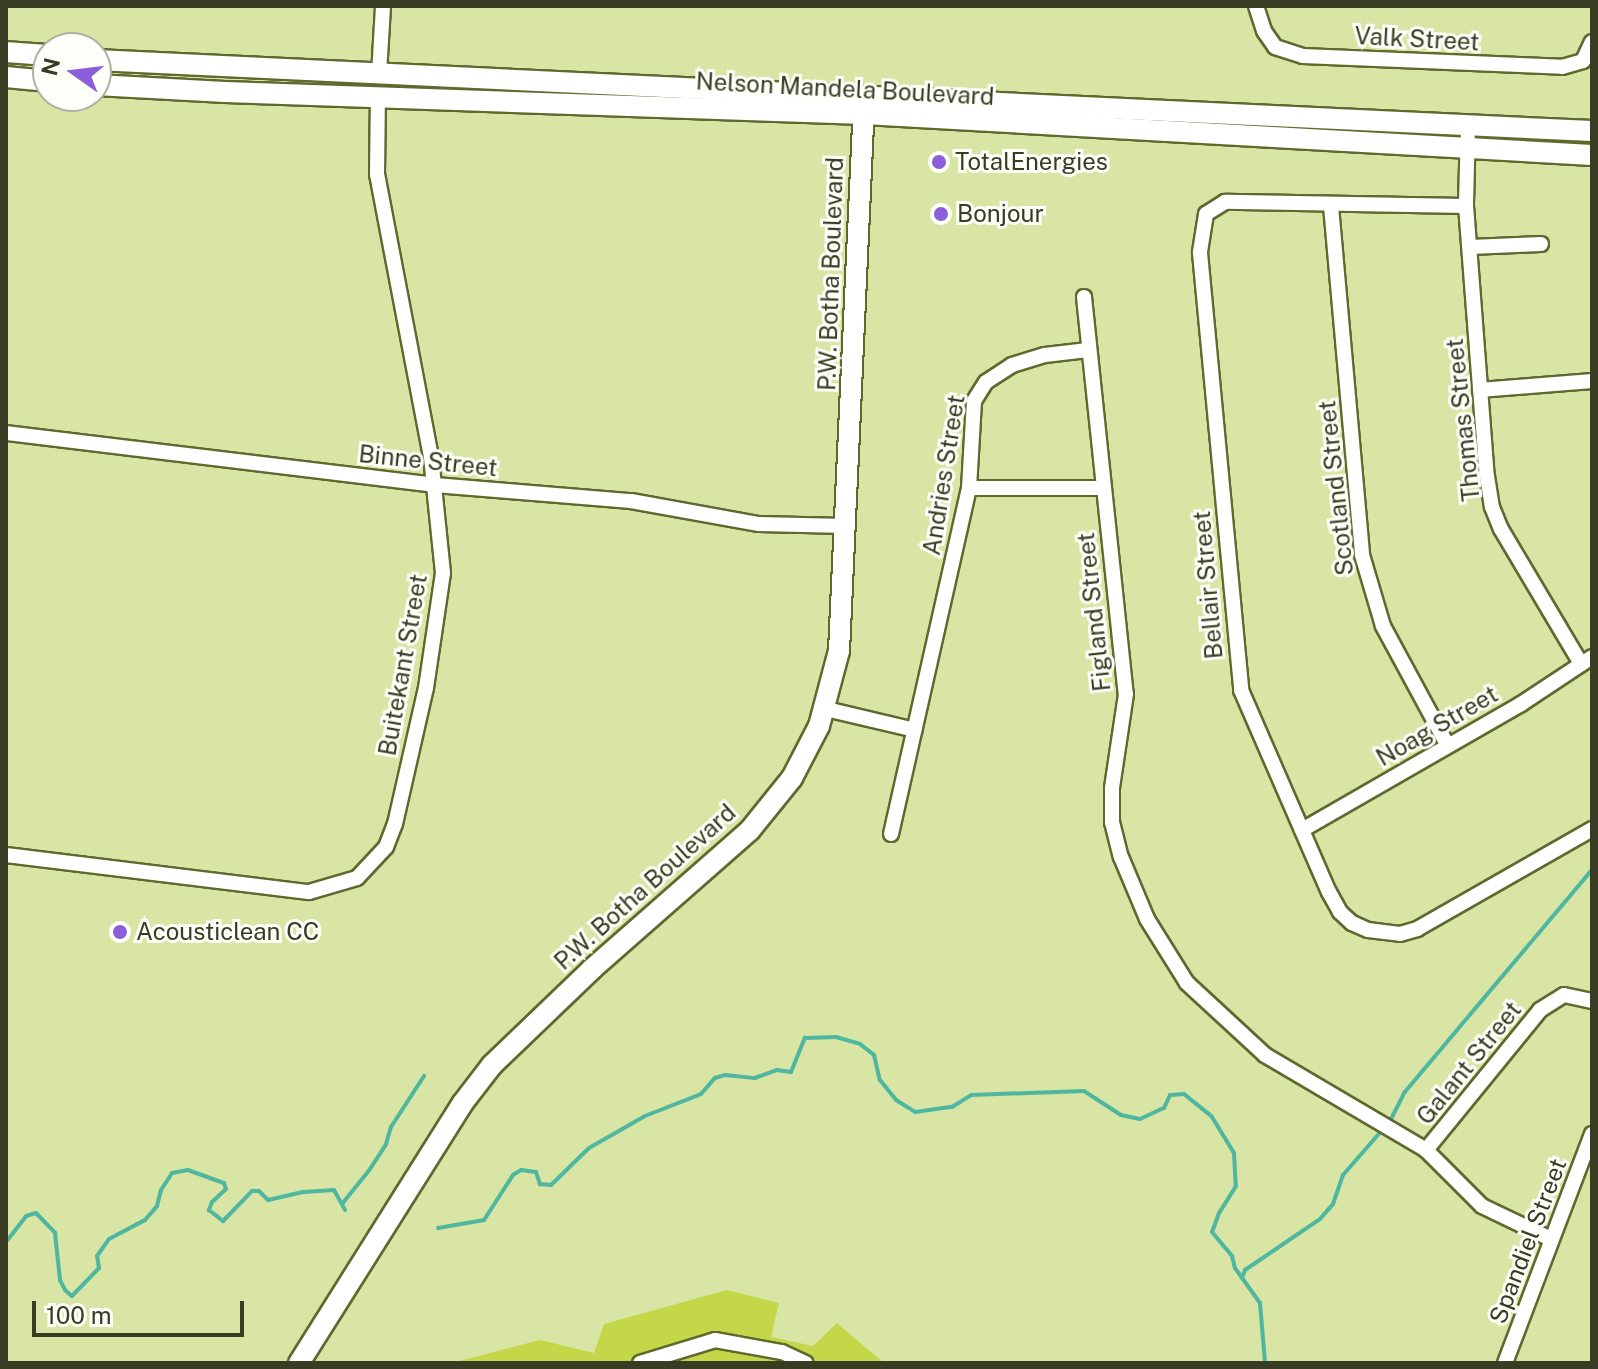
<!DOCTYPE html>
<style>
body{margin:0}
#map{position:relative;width:1598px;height:1369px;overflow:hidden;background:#d8e5a5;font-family:"Public Sans",sans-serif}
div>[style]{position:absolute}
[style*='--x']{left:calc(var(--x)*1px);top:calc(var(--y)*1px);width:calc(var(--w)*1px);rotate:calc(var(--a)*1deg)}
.green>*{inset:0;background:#c3d749}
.stream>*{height:4px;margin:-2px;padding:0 2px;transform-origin:2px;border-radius:2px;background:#4fb6a0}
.roads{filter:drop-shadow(2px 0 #5f692e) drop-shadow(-2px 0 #5f692e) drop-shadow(0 2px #5f692e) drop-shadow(0 -2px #5f692e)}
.street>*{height:14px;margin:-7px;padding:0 7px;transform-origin:7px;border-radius:7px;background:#fff}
.secondary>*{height:20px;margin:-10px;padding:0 10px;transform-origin:10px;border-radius:10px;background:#fff}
.dots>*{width:22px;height:22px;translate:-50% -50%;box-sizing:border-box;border:4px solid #fdfff8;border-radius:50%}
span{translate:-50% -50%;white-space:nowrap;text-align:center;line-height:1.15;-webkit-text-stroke:6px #fdfff8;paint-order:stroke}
.street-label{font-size:24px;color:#373c23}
.poi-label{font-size:24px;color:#373c23}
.left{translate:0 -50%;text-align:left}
.frame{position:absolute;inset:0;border:8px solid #373c23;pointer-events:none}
.north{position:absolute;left:32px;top:32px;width:80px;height:80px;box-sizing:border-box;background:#fdfff8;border:2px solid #aeb1a3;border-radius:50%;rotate:284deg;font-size:22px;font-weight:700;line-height:32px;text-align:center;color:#373c23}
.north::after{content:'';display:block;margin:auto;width:28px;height:36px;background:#8b5fd9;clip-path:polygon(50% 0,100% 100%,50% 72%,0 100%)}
.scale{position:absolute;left:32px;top:1301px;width:212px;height:36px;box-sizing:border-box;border:4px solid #373c23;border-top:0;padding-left:10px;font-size:24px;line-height:28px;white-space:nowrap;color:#373c23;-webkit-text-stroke:6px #fdfff8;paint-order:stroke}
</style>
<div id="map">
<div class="green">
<i style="clip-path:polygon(727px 1290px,779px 1303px,771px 1337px,813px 1346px,837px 1323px,884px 1363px,452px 1363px,540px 1340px,594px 1353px,604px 1324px)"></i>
</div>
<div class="stream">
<i style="--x:1389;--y:1123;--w:34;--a:-63"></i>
<i style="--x:1404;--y:1093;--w:292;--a:-49.9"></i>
<i style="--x:342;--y:1204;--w:45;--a:-51.3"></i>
<i style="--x:370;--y:1169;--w:30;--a:-57"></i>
<i style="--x:386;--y:1144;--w:18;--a:-74"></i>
<i style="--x:391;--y:1127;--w:61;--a:-57.1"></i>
<i style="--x:438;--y:1228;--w:47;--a:-9.9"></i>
<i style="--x:484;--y:1220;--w:54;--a:-57.2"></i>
<i style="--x:513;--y:1175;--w:9;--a:-32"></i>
<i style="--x:521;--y:1170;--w:15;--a:8"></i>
<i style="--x:536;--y:1172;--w:13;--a:72"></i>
<i style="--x:540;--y:1184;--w:11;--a:5"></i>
<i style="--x:551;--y:1185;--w:53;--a:-44.2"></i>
<i style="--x:589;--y:1148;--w:64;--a:-29.7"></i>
<i style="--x:645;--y:1116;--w:60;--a:-21.4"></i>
<i style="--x:701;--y:1094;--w:21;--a:-49"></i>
<i style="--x:715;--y:1078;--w:10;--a:-17"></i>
<i style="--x:725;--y:1075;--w:30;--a:6"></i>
<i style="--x:755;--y:1078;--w:23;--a:-20"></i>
<i style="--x:777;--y:1070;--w:14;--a:8"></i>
<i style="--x:791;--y:1072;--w:37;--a:-68"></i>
<i style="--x:805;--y:1038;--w:31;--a:-2"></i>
<i style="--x:836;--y:1037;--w:25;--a:16"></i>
<i style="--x:860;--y:1044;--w:18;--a:38"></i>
<i style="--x:874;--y:1055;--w:26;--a:77"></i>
<i style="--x:880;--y:1080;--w:26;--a:51"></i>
<i style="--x:896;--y:1100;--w:22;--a:32"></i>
<i style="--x:915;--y:1112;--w:37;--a:-8"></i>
<i style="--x:952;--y:1107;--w:22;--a:-32"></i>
<i style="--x:971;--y:1095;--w:113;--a:-2"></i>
<i style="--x:1084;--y:1091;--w:44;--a:33"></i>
<i style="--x:1121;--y:1115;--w:19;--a:12"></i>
<i style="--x:1140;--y:1119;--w:26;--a:-25"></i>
<i style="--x:1164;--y:1108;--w:14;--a:-65"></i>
<i style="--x:1170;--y:1095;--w:14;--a:-4"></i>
<i style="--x:1184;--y:1094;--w:36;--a:39"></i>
<i style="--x:1212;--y:1117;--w:42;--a:58.6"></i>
<i style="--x:1234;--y:1153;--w:33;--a:87"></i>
<i style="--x:1236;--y:1186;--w:32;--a:122"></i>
<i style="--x:1219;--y:1213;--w:20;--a:110"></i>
<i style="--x:1212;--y:1232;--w:31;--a:50"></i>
<i style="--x:1232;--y:1256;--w:12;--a:76"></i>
<i style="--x:1235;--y:1268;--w:43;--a:54.5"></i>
<i style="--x:1260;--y:1303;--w:60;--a:85.2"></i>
<i style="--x:6;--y:1242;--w:33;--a:-52"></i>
<i style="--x:26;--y:1216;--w:10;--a:-17"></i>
<i style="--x:36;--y:1213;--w:28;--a:46"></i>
<i style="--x:55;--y:1233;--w:47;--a:83.9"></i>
<i style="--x:60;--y:1280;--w:11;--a:63"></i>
<i style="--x:65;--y:1290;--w:9;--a:41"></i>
<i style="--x:72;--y:1296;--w:39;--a:-46"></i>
<i style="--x:99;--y:1268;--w:12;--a:-99"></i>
<i style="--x:97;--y:1256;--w:21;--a:-55"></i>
<i style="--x:109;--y:1239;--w:41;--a:-27.8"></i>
<i style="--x:145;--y:1220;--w:18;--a:-49"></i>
<i style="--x:157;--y:1206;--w:16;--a:-76"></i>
<i style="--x:161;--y:1190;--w:20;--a:-57"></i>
<i style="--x:172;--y:1173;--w:16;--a:-11"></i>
<i style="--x:188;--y:1170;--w:38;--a:20"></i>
<i style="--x:224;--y:1183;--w:6;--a:72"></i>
<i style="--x:226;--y:1189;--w:19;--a:137"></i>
<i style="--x:212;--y:1202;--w:9;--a:111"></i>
<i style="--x:209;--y:1210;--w:18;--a:38"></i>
<i style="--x:223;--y:1221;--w:42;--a:-46"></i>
<i style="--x:252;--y:1191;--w:7;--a:0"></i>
<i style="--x:259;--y:1191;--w:13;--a:45"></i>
<i style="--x:268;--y:1200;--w:37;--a:-13"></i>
<i style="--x:304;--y:1192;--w:30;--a:-4"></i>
<i style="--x:334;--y:1190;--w:23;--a:61"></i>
<i style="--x:1242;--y:1278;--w:9;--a:-69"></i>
<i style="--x:1245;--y:1270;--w:91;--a:-34.2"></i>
<i style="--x:1320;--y:1219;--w:20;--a:-49"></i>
<i style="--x:1333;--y:1204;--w:31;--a:-71"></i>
<i style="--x:1343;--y:1175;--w:61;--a:-49"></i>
</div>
<div class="roads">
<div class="street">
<i style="--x:1256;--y:6;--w:26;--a:72"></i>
<i style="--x:1264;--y:31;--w:19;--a:55"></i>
<i style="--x:1275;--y:47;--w:29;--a:18"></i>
<i style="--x:1303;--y:56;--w:259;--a:2.4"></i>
<i style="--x:1562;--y:67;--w:22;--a:-16"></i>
<i style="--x:1583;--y:61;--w:21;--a:-65"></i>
<i style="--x:379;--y:74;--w:68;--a:-86.6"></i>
<i style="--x:1468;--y:127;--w:79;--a:91.5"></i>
<i style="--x:1466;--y:206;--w:271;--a:85.6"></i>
<i style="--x:1487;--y:476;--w:31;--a:81"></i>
<i style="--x:1492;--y:507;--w:24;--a:68"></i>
<i style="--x:1501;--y:529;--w:157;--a:59.3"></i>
<i style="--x:1331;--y:206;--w:350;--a:84.9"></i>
<i style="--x:1362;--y:555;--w:74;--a:73.5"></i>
<i style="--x:1383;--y:626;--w:136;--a:61.6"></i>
<i style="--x:1466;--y:206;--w:241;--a:-179"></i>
<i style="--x:1225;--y:202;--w:22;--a:148"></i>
<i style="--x:1206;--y:214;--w:39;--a:99"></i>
<i style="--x:1200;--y:253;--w:439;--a:84.6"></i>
<i style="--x:1241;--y:690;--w:220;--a:66.5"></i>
<i style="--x:1329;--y:892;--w:23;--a:61"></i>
<i style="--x:1340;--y:912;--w:16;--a:43"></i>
<i style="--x:1352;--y:923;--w:17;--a:24"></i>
<i style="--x:1368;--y:930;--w:32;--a:7"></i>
<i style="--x:1400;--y:934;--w:18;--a:-16"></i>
<i style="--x:1417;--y:929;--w:202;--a:-29.7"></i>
<i style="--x:1470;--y:247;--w:71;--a:-2.4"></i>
<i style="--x:1084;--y:297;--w:399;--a:84"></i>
<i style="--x:1126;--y:694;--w:95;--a:98.5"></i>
<i style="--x:1112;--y:788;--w:34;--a:90"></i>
<i style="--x:1112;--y:822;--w:36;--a:76"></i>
<i style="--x:1121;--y:857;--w:67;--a:67.2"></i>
<i style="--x:1147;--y:919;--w:75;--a:58"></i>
<i style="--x:1187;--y:983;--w:106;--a:42.7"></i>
<i style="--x:1265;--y:1055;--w:187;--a:30.5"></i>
<i style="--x:1426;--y:1150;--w:79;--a:45"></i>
<i style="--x:1482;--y:1206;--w:76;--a:25.6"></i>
<i style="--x:1480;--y:390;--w:112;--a:-4.6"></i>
<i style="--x:6;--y:433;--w:432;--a:6.9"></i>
<i style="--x:435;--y:485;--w:197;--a:4.7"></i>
<i style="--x:631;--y:501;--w:130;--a:10.2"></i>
<i style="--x:759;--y:524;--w:87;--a:1.3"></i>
<i style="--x:969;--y:488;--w:132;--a:0"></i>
<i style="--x:826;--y:709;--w:91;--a:13.3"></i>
<i style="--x:1302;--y:830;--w:253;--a:-29.9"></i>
<i style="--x:1521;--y:704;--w:85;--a:-33.5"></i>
<i style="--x:891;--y:834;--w:355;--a:-77.3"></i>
<i style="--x:969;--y:488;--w:87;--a:-86.7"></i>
<i style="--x:974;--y:401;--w:22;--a:-58"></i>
<i style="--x:986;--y:382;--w:31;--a:-33"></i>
<i style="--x:1012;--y:365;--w:34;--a:-17"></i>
<i style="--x:1045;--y:355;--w:43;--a:-6.6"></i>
<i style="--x:6;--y:855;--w:305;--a:7"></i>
<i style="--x:309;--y:892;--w:50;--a:-16.3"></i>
<i style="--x:357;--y:878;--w:42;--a:-46.9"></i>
<i style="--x:386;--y:847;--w:25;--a:-69"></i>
<i style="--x:395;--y:824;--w:139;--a:-77.2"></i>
<i style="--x:426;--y:688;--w:116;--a:-81.6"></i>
<i style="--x:443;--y:573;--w:117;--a:-95.9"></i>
<i style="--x:431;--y:457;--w:288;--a:-100.8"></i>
<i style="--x:377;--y:174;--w:79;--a:-89.3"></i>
<i style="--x:1426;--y:1150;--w:181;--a:-50.8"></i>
<i style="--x:1540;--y:1010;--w:28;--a:-32"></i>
<i style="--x:1564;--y:995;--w:29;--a:12"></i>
<i style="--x:640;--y:1363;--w:78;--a:-17"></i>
<i style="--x:715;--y:1340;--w:68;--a:10.2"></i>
<i style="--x:782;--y:1352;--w:26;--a:25"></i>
<i style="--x:1505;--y:1363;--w:245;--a:-69.2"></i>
</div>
<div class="secondary">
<i style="--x:6;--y:52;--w:42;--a:4.1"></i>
<i style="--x:96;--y:60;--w:1498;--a:2.72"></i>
<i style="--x:6;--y:77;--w:42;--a:5.4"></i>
<i style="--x:96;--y:85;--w:129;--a:3.1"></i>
<i style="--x:225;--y:92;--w:639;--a:1.97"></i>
<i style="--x:864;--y:114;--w:729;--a:3.22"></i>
<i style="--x:299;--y:1363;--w:306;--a:-57.8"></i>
<i style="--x:462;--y:1104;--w:49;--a:-52.4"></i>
<i style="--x:492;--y:1065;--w:139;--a:-43.8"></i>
<i style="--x:592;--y:969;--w:210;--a:-41.3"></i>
<i style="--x:750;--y:830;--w:67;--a:-51.1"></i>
<i style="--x:792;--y:778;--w:59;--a:-62.6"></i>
<i style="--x:819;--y:726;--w:78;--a:-75.1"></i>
<i style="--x:839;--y:651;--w:549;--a:-87.39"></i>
</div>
</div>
<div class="dots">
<i style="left:939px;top:162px;background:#8b5fd9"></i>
<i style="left:941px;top:214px;background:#8b5fd9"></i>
<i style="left:120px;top:932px;background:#8b5fd9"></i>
</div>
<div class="street-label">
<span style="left:1417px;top:39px;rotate:3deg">Valk Street</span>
<span style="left:845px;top:89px;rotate:3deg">Nelson Mandela Boulevard</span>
<span style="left:831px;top:274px;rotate:-88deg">P.W. Botha Boulevard</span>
<span style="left:1463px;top:420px;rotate:-96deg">Thomas Street</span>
<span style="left:428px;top:461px;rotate:6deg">Binne Street</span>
<span style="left:944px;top:475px;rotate:-81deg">Andries Street</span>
<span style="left:1336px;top:488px;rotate:-96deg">Scotland Street</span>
<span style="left:1208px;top:585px;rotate:-95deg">Bellair Street</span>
<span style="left:1094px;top:612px;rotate:-96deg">Figland Street</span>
<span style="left:403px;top:665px;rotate:-80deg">Buitekant Street</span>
<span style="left:1437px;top:726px;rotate:-30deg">Noag Street</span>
<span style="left:645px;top:887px;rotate:-42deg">P.W. Botha Boulevard</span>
<span style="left:1469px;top:1063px;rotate:-51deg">Galant Street</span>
<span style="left:1528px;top:1241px;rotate:-69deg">Spandiel Street</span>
</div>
<div class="poi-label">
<span class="left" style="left:955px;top:162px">TotalEnergies</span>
<span class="left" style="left:957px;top:214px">Bonjour</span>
<span class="left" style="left:136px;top:932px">Acousticlean CC</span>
</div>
<div class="frame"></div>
<div class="north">N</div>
<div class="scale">100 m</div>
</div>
